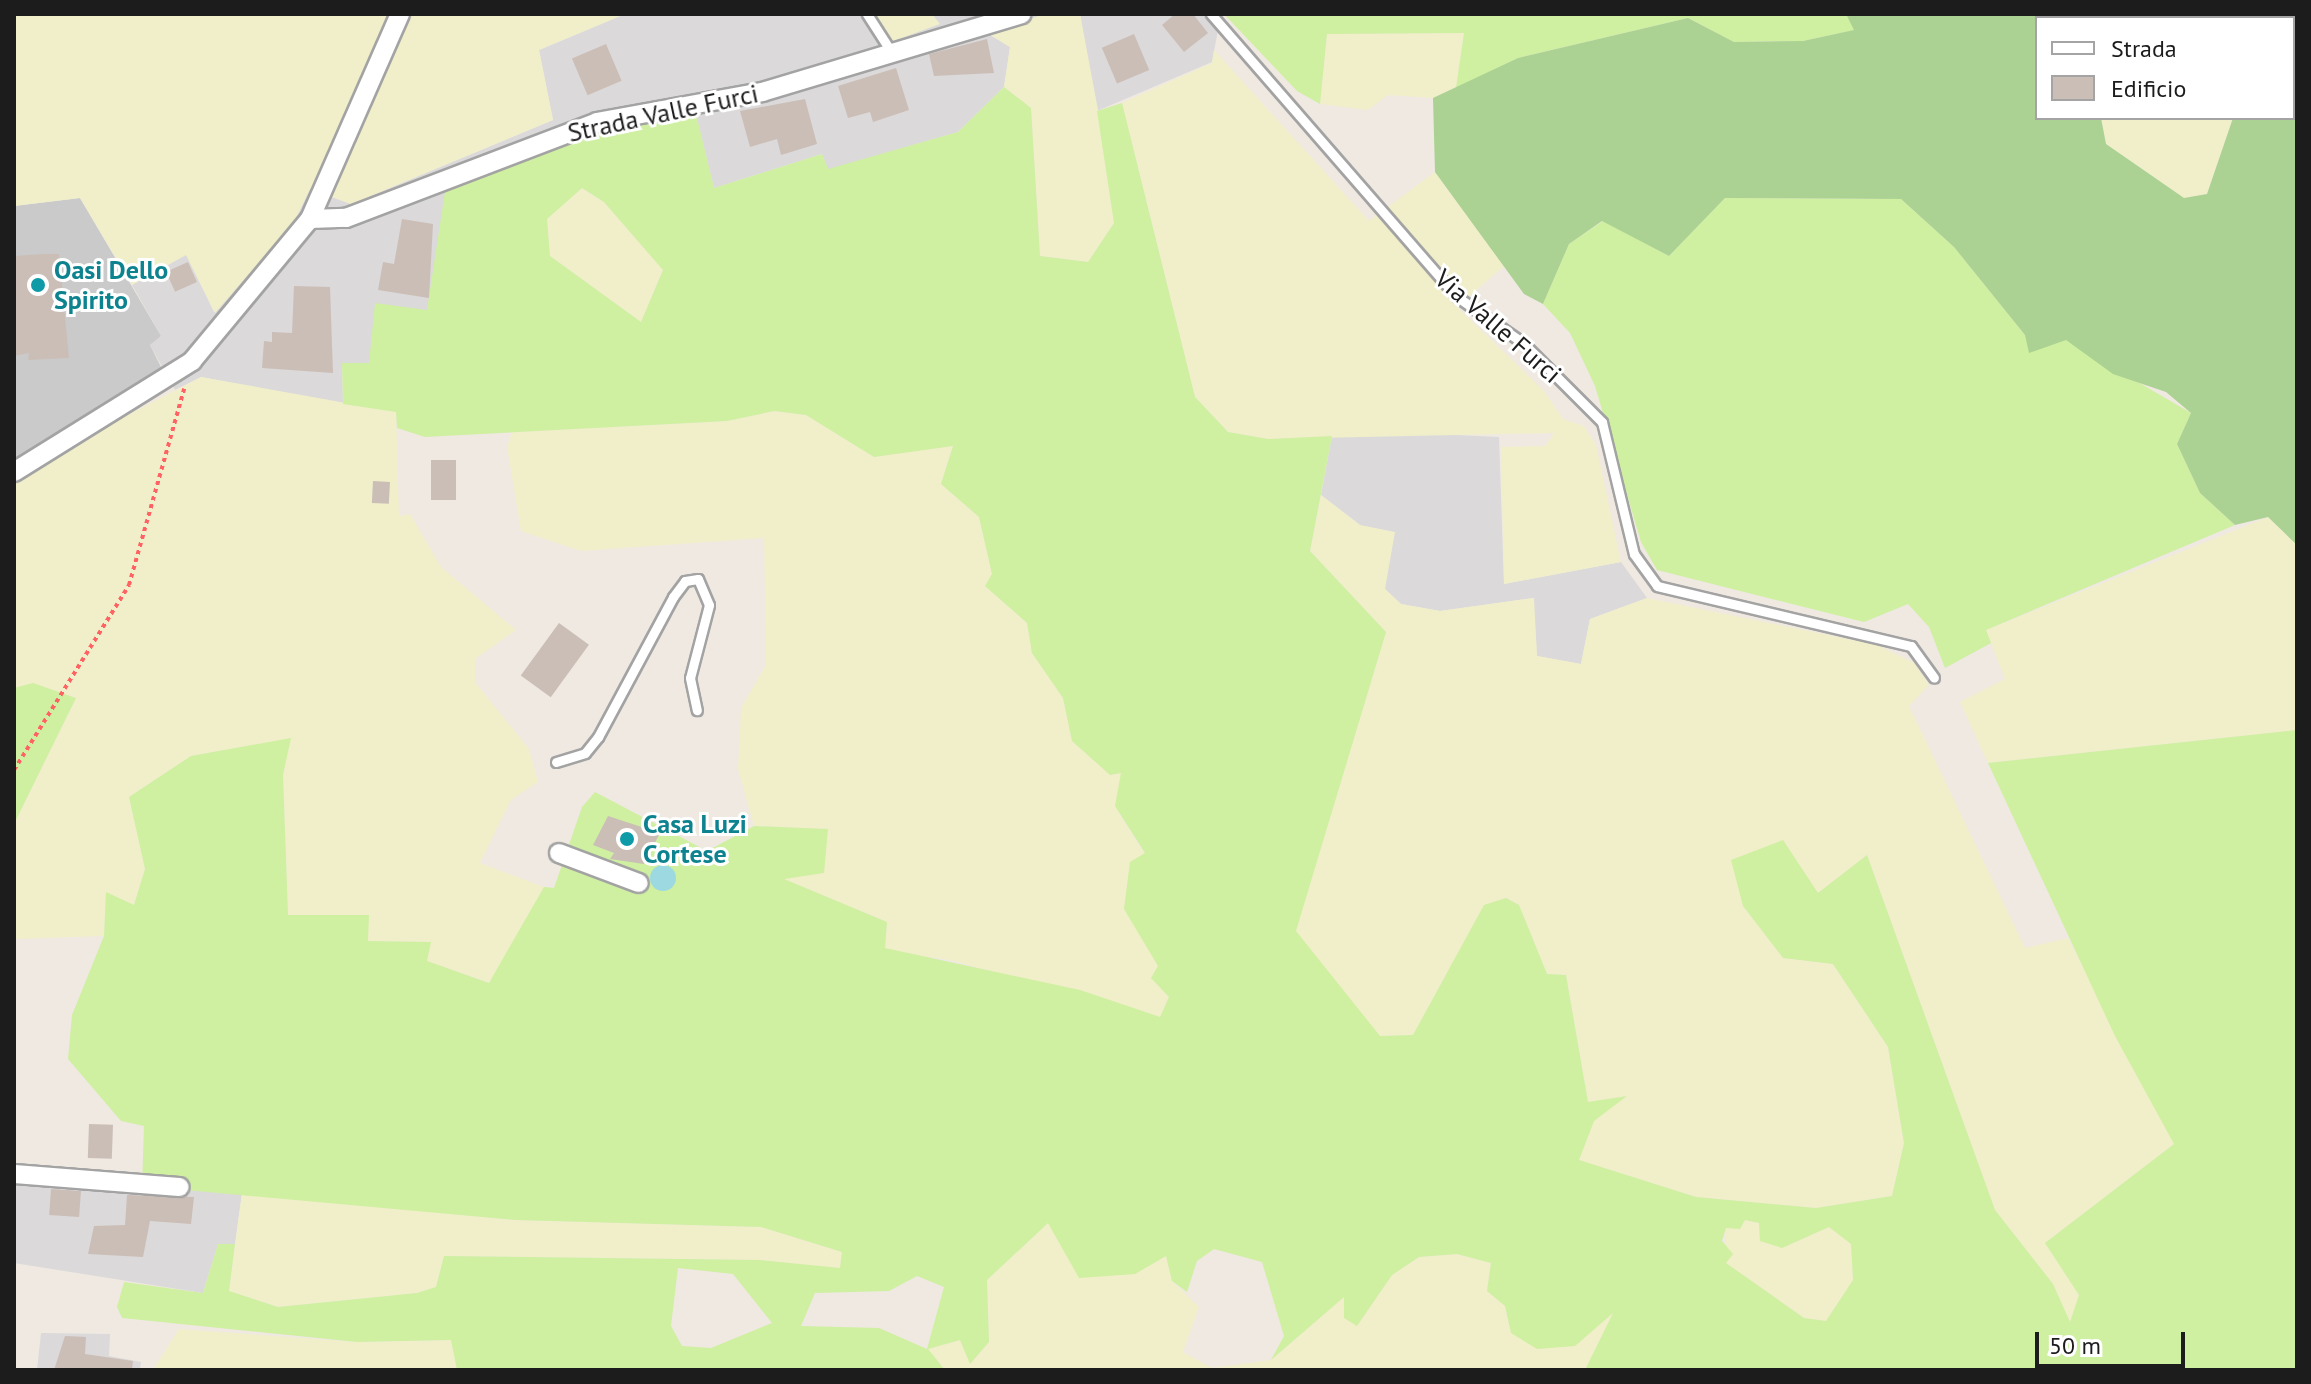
<!DOCTYPE html>
<style>
body{margin:0}
#map{position:relative;width:2311px;height:1384px;overflow:hidden;background:#efe9e1;font-family:"PT Sans",sans-serif}
div>[style]{position:absolute}
[style*='--x']{left:calc(var(--x)*1px);top:calc(var(--y)*1px);width:calc(var(--w)*1px);rotate:calc(var(--a)*1deg)}
.residential>*{inset:0;background:#dbd9d9}
.religious>*{inset:0;background:#cacaca}
.farmland>*{inset:0;background:#f0efca;transform-origin:0 0}
.grass>*{inset:0;background:#cfefa1}
.forest>*{inset:0;background:#abd292}
.water>*{inset:0;background:#9dd9e1}
.round{border-radius:50%}
.building>*{inset:0;background:#cbbeb7;transform-origin:0 0}
.path>*{height:4px;margin-top:-2px;transform-origin:0;background:repeating-linear-gradient(90deg,#ff6262 0 4px,transparent 0 8px)}
.roads{filter:drop-shadow(2px 0 #a3a3a3) drop-shadow(-2px 0 #a3a3a3) drop-shadow(0 2px #a3a3a3) drop-shadow(0 -2px #a3a3a3)}
.lane>*{height:9px;margin:-4.5px;padding:0 4.5px;transform-origin:4.5px;border-radius:4.5px;background:#fff}
.street>*{height:18px;margin:-9px;padding:0 9px;transform-origin:9px;border-radius:9px;background:#fff}
.dots>*{width:22px;height:22px;translate:-50% -50%;box-sizing:border-box;border:4px solid #fff;border-radius:50%}
span{translate:-50% -50%;white-space:nowrap;text-align:center;line-height:1.15;-webkit-text-stroke:6px #fff;paint-order:stroke}
.street-label{font-size:26px;color:#1c1c1c}
.culture-label{font-size:26px;color:#0d838f;font-weight:700}
.left{translate:0 -50%;text-align:left}
.frame{position:absolute;inset:0;border:16px solid #1c1c1c;pointer-events:none}
.legend{position:absolute;left:2035px;top:16px;width:260px;height:104px;box-sizing:border-box;background:#fff;border:2px solid #a4a4a4;margin:0;padding:10px 14px;list-style:none;font-size:24px;color:#1c1c1c}
.legend li{display:flex;align-items:center;gap:16px;height:40px}
.legend b{width:40px;border:2px solid #a4a4a4}
.scale{position:absolute;left:2035px;top:1332px;width:150px;height:36px;box-sizing:border-box;border:4px solid #1c1c1c;border-top:0;padding-left:10px;font-size:24px;line-height:28px;white-space:nowrap;color:#1c1c1c;-webkit-text-stroke:6px #fff;paint-order:stroke}
</style>
<div id="map">
<div class="residential">
<i style="clip-path:polygon(625px 14px,1044px 14px,990px 35px,1010px 47px,1004px 87px,958px 132px,828px 170px,822px 154px,714px 188px,696px 115px,686px 116px,434px 271px,427px 311px,369px 363px,342px 363px,343px 404px,201px 377px,175px 390px,150px 345px,161px 336px,132px 285px,186px 254px,214px 312px,294px 222px,310px 189px,351px 204px,553px 120px,539px 50px)"></i>
<i style="clip-path:polygon(1080px 14px,1221px 14px,1212px 62px,1097px 111px)"></i>
<i style="clip-path:polygon(1412px 433px,1499px 437px,1504px 584px,1621px 562px,1647px 598px,1590px 619px,1581px 664px,1537px 656px,1533px 598px,1440px 611px,1401px 604px,1385px 589px,1360px 525px,1321px 495px,1332px 436px)"></i>
<i style="clip-path:polygon(14px 1174px,242px 1193px,235px 1244px,218px 1244px,203px 1293px,14px 1263px)"></i>
<i style="clip-path:polygon(41px 1333px,110px 1334px,109px 1356px,141px 1362px,140px 1370px,37px 1370px)"></i>
</div>
<div class="religious">
<i style="clip-path:polygon(80px 198px,161px 336px,150px 345px,162px 369px,14px 461px,14px 206px)"></i>
</div>
<div class="farmland">
<i style="clip-path:polygon(14px 14px,625px 14px,539px 50px,553px 120px,351px 204px,310px 189px,294px 222px,215px 313px,186px 255px,132px 285px,80px 198px,14px 206px)"></i>
<i style="clip-path:polygon(870px 14px,932px 14px,940px 24px,893px 41px)"></i>
<i style="clip-path:polygon(1044px 14px,1080px 14px,1108px 163px,1114px 223px,1088px 262px,1040px 256px,1031px 108px,1004px 87px,1010px 47px,989px 34px)"></i>
<i style="left:2087px;top:14px;width:154px;height:4px"></i>
<i style="clip-path:polygon(1464px 33px,1456px 88px,1433px 98px,1388px 95px,1368px 110px,1320px 104px,1327px 34px)"></i>
<i style="clip-path:polygon(1214px 50px,1369px 221px,1435px 172px,1504px 266px,1457px 307px,1544px 391px,1563px 419px,1584px 426px,1596px 445px,1621px 562px,1504px 584px,1501px 447px,1545px 446px,1554px 433px,1268px 439px,1228px 432px,1195px 397px,1122px 103px,1212px 63px)"></i>
<i style="clip-path:polygon(2101px 118px,2233px 118px,2207px 194px,2184px 198px,2106px 144px)"></i>
<i style="clip-path:polygon(581px 188px,604px 202px,663px 269px,641px 322px,550px 256px,547px 219px)"></i>
<i style="clip-path:polygon(201px 377px,396px 412px,399px 516px,410px 514px,441px 567px,516px 630px,475px 659px,475px 682px,529px 749px,538px 782px,511px 800px,480px 863px,544px 887px,490px 983px,427px 961px,430px 942px,368px 941px,368px 915px,288px 915px,283px 775px,290px 739px,191px 756px,129px 797px,145px 869px,134px 905px,106px 893px,104px 936px,14px 939px,14px 824px,76px 698px,33px 684px,14px 688px,14px 485px,53px 454px)"></i>
<i style="clip-path:polygon(774px 411px,806px 415px,874px 457px,953px 445px,941px 484px,979px 517px,992px 574px,985px 586px,1027px 623px,1032px 653px,1063px 698px,1072px 741px,1110px 775px,1122px 773px,1120px 815px,1145px 854px,1138px 931px,1159px 967px,1151px 978px,1169px 997px,1160px 1018px,950px 960px,899px 953px,885px 948px,887px 922px,783px 879px,814px 870px,827px 829px,754px 826px,738px 769px,741px 708px,766px 665px,764px 538px,581px 551px,521px 531px,507px 447px,512px 432px,727px 421px)"></i>
<i style="clip-path:polygon(1321px 495px,1360px 525px,1395px 532px,1385px 589px,1401px 604px,1440px 611px,1534px 598px,1537px 656px,1581px 664px,1590px 619px,1647px 598px,1877px 645px,1914px 663px,1929px 685px,1909px 706px,2025px 948px,2068px 938px,2174px 1144px,2045px 1243px,2079px 1295px,2070px 1323px,2053px 1284px,1995px 1210px,1867px 855px,1818px 893px,1743px 906px,1783px 958px,1833px 964px,1888px 1047px,1904px 1143px,1892px 1196px,1816px 1208px,1696px 1197px,1578px 1160px,1594px 1121px,1625px 1096px,1588px 1103px,1566px 975px,1547px 974px,1519px 905px,1507px 898px,1484px 906px,1413px 1035px,1380px 1036px,1358px 1017px,1295px 931px,1386px 632px,1310px 551px)"></i>
<i style="clip-path:polygon(2268px 517px,2297px 545px,2297px 730px,1988px 763px,1960px 702px,2005px 679px,1986px 630px)"></i>
<i style="clip-path:polygon(242px 1193px,515px 1220px,761px 1227px,842px 1252px,840px 1269px,760px 1260px,444px 1256px,436px 1287px,417px 1293px,278px 1307px,229px 1291px)"></i>
<i style="clip-path:polygon(1745px 1220px,1759px 1223px,1782px 1248px,1829px 1227px,1851px 1243px,1853px 1280px,1826px 1321px,1804px 1318px,1726px 1263px,1726px 1228px)"></i>
<i style="clip-path:polygon(1048px 1223px,1135px 1274px,1166px 1256px,1172px 1281px,1199px 1307px,1183px 1352px,1212px 1368px,1271px 1360px,1345px 1296px,1357px 1326px,1392px 1275px,1419px 1257px,1457px 1254px,1491px 1263px,1487px 1291px,1505px 1306px,1511px 1333px,1614px 1311px,1585px 1370px,945px 1370px,927px 1349px,960px 1340px,971px 1363px,989px 1342px,987px 1280px)"></i>
<i style="clip-path:polygon(179px 1329px,357px 1342px,451px 1340px,457px 1370px,153px 1370px)"></i>
</div>
<div class="grass">
<i style="clip-path:polygon(1224px 14px,1846px 14px,1855px 30px,1803px 41px,1734px 42px,1688px 18px,1518px 58px,1456px 88px,1464px 33px,1327px 34px,1320px 104px,1297px 91px)"></i>
<i style="clip-path:polygon(evenodd,1004px 87px,1031px 108px,1040px 256px,1088px 262px,1114px 223px,1097px 111px,1122px 103px,1195px 397px,1228px 432px,1268px 439px,1332px 436px,1310px 551px,1386px 632px,1296px 931px,1380px 1036px,1413px 1035px,1484px 905px,1506px 898px,1519px 905px,1547px 974px,1566px 975px,1588px 1102px,1627px 1096px,1594px 1121px,1579px 1160px,1696px 1197px,1816px 1208px,1892px 1196px,1904px 1143px,1888px 1047px,1833px 964px,1783px 958px,1743px 906px,1731px 860px,1783px 840px,1818px 893px,1867px 855px,1995px 1210px,2053px 1284px,2070px 1322px,2079px 1295px,2045px 1243px,2174px 1144px,2115px 1036px,1988px 763px,2297px 730px,2297px 1370px,1585px 1370px,1613px 1313px,1575px 1346px,1537px 1349px,1511px 1333px,1505px 1306px,1487px 1291px,1491px 1263px,1457px 1254px,1419px 1257px,1392px 1275px,1357px 1326px,1344px 1318px,1344px 1297px,1271px 1360px,1284px 1336px,1262px 1262px,1214px 1249px,1197px 1261px,1187px 1292px,1172px 1281px,1166px 1256px,1135px 1274px,1079px 1278px,1048px 1223px,987px 1280px,989px 1342px,970px 1364px,960px 1340px,928px 1349px,945px 1370px,457px 1370px,451px 1340px,357px 1342px,122px 1318px,117px 1307px,124px 1282px,203px 1293px,218px 1244px,235px 1244px,229px 1291px,278px 1307px,417px 1293px,436px 1287px,444px 1256px,760px 1260px,840px 1268px,842px 1252px,761px 1227px,515px 1220px,142px 1186px,144px 1126px,121px 1121px,68px 1059px,72px 1015px,104px 936px,106px 892px,134px 905px,145px 869px,129px 797px,191px 756px,291px 738px,283px 775px,288px 915px,369px 915px,368px 941px,431px 942px,427px 961px,489px 983px,544px 887px,554px 888px,582px 807px,595px 792px,707px 851px,754px 826px,828px 829px,824px 873px,784px 879px,887px 922px,885px 948px,1080px 990px,1160px 1017px,1169px 997px,1151px 978px,1158px 966px,1124px 909px,1130px 862px,1145px 853px,1115px 806px,1121px 773px,1110px 775px,1072px 741px,1063px 698px,1032px 653px,1027px 623px,985px 586px,992px 574px,979px 517px,941px 484px,953px 446px,874px 457px,806px 415px,774px 411px,727px 421px,425px 437px,397px 428px,396px 412px,343px 404px,342px 363px,369px 363px,375px 303px,427px 310px,446px 185px,583px 136px,696px 114px,714px 188px,822px 154px,828px 169px,958px 132px,1004px 87px,582px 188px,604px 202px,663px 270px,641px 322px,550px 256px,547px 219px,582px 188px,1004px 87px,1745px 1220px,1759px 1223px,1760px 1241px,1782px 1248px,1829px 1227px,1851px 1244px,1853px 1280px,1826px 1321px,1804px 1318px,1726px 1263px,1733px 1254px,1722px 1241px,1726px 1228px,1740px 1229px,1745px 1220px,1004px 87px,678px 1268px,733px 1274px,772px 1323px,711px 1348px,682px 1346px,671px 1326px,678px 1268px,1004px 87px,917px 1276px,944px 1287px,927px 1349px,879px 1328px,801px 1326px,815px 1293px,889px 1291px,917px 1276px)"></i>
<i style="clip-path:polygon(1725px 198px,1901px 199px,1954px 247px,2025px 335px,2066px 340px,2191px 413px,2177px 444px,2200px 493px,2235px 525px,1986px 630px,1991px 643px,1945px 668px,1929px 627px,1908px 604px,1864px 622px,1657px 570px,1641px 542px,1595px 386px,1570px 333px,1543px 304px,1569px 244px,1603px 221px,1669px 256px)"></i>
<i style="clip-path:polygon(33px 683px,76px 698px,14px 824px,14px 688px)"></i>
</div>
<div class="forest">
<i style="clip-path:polygon(1846px 14px,2035px 14px,2037px 118px,2101px 118px,2106px 144px,2184px 198px,2207px 194px,2233px 118px,2293px 118px,2297px 14px,2297px 545px,2268px 517px,2235px 525px,2200px 493px,2177px 444px,2191px 413px,2166px 392px,2113px 374px,2066px 340px,2029px 353px,2025px 335px,1954px 247px,1901px 199px,1725px 198px,1669px 256px,1602px 221px,1569px 244px,1543px 304px,1524px 294px,1435px 172px,1433px 98px,1518px 58px,1688px 18px,1734px 42px,1803px 41px,1854px 30px)"></i>
</div>
<div class="water">
<i class="round" style="left:650px;top:865px;width:26px;height:26px"></i>
</div>
<div class="building">
<i style="clip-path:polygon(1175px 14px,1193px 14px,1208px 33px,1184px 52px,1162px 25px)"></i>
<i style="left:1134px;top:34px;width:39px;height:35px;rotate:67deg"></i>
<i style="clip-path:polygon(987px 39px,994px 73px,934px 76px,929px 54px)"></i>
<i style="left:606px;top:44px;width:40px;height:37px;rotate:67deg"></i>
<i style="clip-path:polygon(896px 68px,909px 110px,873px 122px,870px 112px,848px 118px,838px 86px)"></i>
<i style="clip-path:polygon(805px 99px,817px 144px,781px 155px,777px 139px,750px 147px,740px 111px)"></i>
<i style="clip-path:polygon(402px 219px,433px 224px,429px 298px,378px 290px,383px 262px,394px 264px)"></i>
<i style="clip-path:polygon(43px 254px,59px 254px,69px 358px,28px 360px,29px 353px,14px 356px,14px 256px)"></i>
<i style="left:188px;top:262px;width:22px;height:24px;rotate:66deg"></i>
<i style="clip-path:polygon(294px 286px,330px 287px,333px 373px,262px 368px,264px 341px,272px 342px,272px 332px,292px 333px)"></i>
<i style="left:431px;top:460px;width:25px;height:40px"></i>
<i style="left:373px;top:481px;width:17px;height:22px;rotate:3deg"></i>
<i style="left:559px;top:623px;width:37px;height:65px;rotate:36deg"></i>
<i style="clip-path:polygon(608px 816px,660px 833px,644px 864px,610px 859px,614px 853px,593px 845px)"></i>
<i style="left:89px;top:1124px;width:24px;height:34px;rotate:2deg"></i>
<i style="left:51px;top:1189px;width:30px;height:26px;rotate:4deg"></i>
<i style="clip-path:polygon(127px 1195px,194px 1197px,191px 1224px,150px 1221px,143px 1257px,88px 1254px,94px 1226px,125px 1225px)"></i>
<i style="clip-path:polygon(65px 1336px,86px 1337px,85px 1354px,133px 1361px,132px 1370px,54px 1370px)"></i>
</div>
<div class="path">
<i style="--x:14;--y:770;--w:218;--a:-58.1"></i>
<i style="--x:129;--y:585;--w:204;--a:-74.3"></i>
</div>
<div class="roads">
<div class="lane">
<i style="--x:867;--y:14;--w:46;--a:57.3"></i>
<i style="--x:1211;--y:14;--w:374;--a:49"></i>
<i style="--x:1456;--y:296;--w:82;--a:35"></i>
<i style="--x:1523;--y:343;--w:112;--a:45"></i>
<i style="--x:1602;--y:422;--w:136;--a:76.4"></i>
<i style="--x:1634;--y:554;--w:39;--a:54"></i>
<i style="--x:1657;--y:586;--w:261;--a:13.3"></i>
<i style="--x:1911;--y:646;--w:39;--a:54"></i>
<i style="--x:556;--y:762;--w:30;--a:-17"></i>
<i style="--x:585;--y:753;--w:21;--a:-51"></i>
<i style="--x:598;--y:737;--w:159;--a:-61.8"></i>
<i style="--x:673;--y:597;--w:20;--a:-53"></i>
<i style="--x:685;--y:581;--w:13;--a:-9"></i>
<i style="--x:698;--y:579;--w:28;--a:67"></i>
<i style="--x:709;--y:605;--w:75;--a:104.6"></i>
<i style="--x:690;--y:678;--w:33;--a:78"></i>
</div>
<div class="street">
<i style="--x:310;--y:219;--w:36;--a:-2"></i>
<i style="--x:346;--y:218;--w:269;--a:-20.9"></i>
<i style="--x:597;--y:122;--w:168;--a:-10.3"></i>
<i style="--x:762;--y:92;--w:271;--a:-16.7"></i>
<i style="--x:14;--y:472;--w:210;--a:-31.9"></i>
<i style="--x:192;--y:361;--w:185;--a:-50.3"></i>
<i style="--x:310;--y:219;--w:224;--a:-66.3"></i>
<i style="--x:559;--y:853;--w:85;--a:20.6"></i>
<i style="--x:14;--y:1174;--w:166;--a:4.5"></i>
</div>
</div>
<div class="dots">
<i style="left:38px;top:285px;background:#0f9aa8"></i>
<i style="left:627px;top:839px;background:#0f9aa8"></i>
</div>
<div class="street-label">
<span style="left:663px;top:113px;rotate:-12deg">Strada Valle Furci</span>
<span style="left:1498px;top:326px;rotate:41deg">Via Valle Furci</span>
</div>
<div class="culture-label">
<span class="left" style="left:54px;top:285px">Oasi Dello<br>Spirito</span>
<span class="left" style="left:643px;top:839px">Casa Luzi<br>Cortese</span>
</div>
<div class="frame"></div>
<ul class="legend">
<li><b style="height:10px;background:#fff"></b>Strada</li>
<li><b style="height:22px;background:#cbbeb7"></b>Edificio</li>
</ul>
<div class="scale">50 m</div>
</div>
